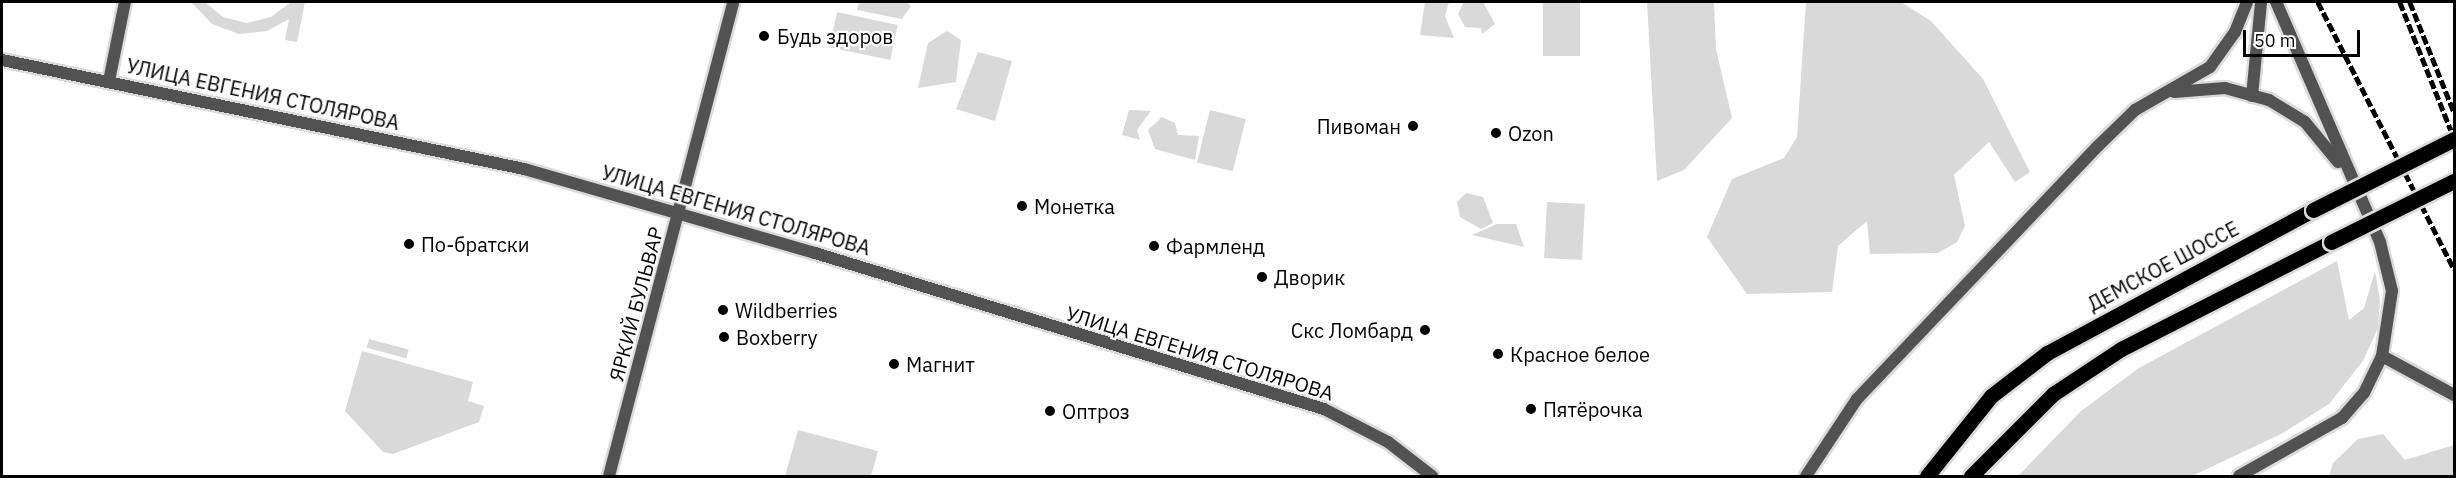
<!DOCTYPE html>
<meta charset="utf-8">
<style>
body{margin:0}
#map{position:relative;width:2456px;height:478px;overflow:hidden;background:#fff;font-family:"IBM Plex Sans",sans-serif}
div>[style]{position:absolute}
[style*='--x']{left:calc(var(--x)*1px);top:calc(var(--y)*1px);width:calc(var(--w)*1px);rotate:calc(var(--a)*1deg)}
.green>*{inset:0;background:#d9d9d9;transform-origin:0 0}
.roads{filter:drop-shadow(2px 0 #dbdbdb) drop-shadow(-2px 0 #dbdbdb) drop-shadow(0 2px #dbdbdb) drop-shadow(0 -2px #dbdbdb)}
.minor>*{height:12px;margin:-6px;padding:0 6px;transform-origin:6px;border-radius:6px;background:#525252}
.primary>*{height:15px;margin:-7.5px;padding:0 7.5px;transform-origin:7.5px;border-radius:7.5px;background:#000}
.rail>*{height:4.5px;margin-top:-2.25px;transform-origin:0;background:repeating-linear-gradient(90deg,#000 0 9px,transparent 0 12px)}
.bridges{filter:drop-shadow(2px 0 #dbdbdb) drop-shadow(-2px 0 #dbdbdb) drop-shadow(0 2px #dbdbdb) drop-shadow(0 -2px #dbdbdb)}
.primary-bridge>*{height:15px;margin:-7.5px;padding:0 7.5px;transform-origin:7.5px;border-radius:7.5px;background:#000}
.dots>*{width:16px;height:16px;translate:-50% -50%;box-sizing:border-box;border:3px solid #fff;border-radius:50%}
span{translate:-50% -50%;white-space:nowrap;text-align:center;line-height:1.15;-webkit-text-stroke:4.5px #fff;paint-order:stroke}
.poi-label{font-size:20px;color:#000}
.left{translate:0 -50%;text-align:left}
.right{translate:-100% -50%;text-align:right}
.street-label{font-size:20px;color:#000}
.frame{position:absolute;inset:0;border:3px solid #000;pointer-events:none}
.scale{position:absolute;left:2243px;top:30px;width:117px;height:27px;box-sizing:border-box;border:3px solid #000;border-top:0;padding-left:8px;font-size:18px;line-height:21px;white-space:nowrap;color:#000;-webkit-text-stroke:4px #fff;paint-order:stroke}
</style>
<div id="map">
<div class="green">
<i style="clip-path:polygon(191px 2px,205px 2px,223px 17px,247px 23px,271px 17px,291px 2px,305px 2px,297px 42px,285px 40px,289px 19px,267px 31px,239px 34px,212px 24px)"></i>
<i style="clip-path:polygon(859px 2px,907px 2px,911px 6px,902px 19px,857px 10px)"></i>
<i style="clip-path:polygon(1425px 2px,1449px 2px,1445px 16px,1454px 38px,1420px 35px)"></i>
<i style="clip-path:polygon(1464px 2px,1483px 2px,1495px 24px,1482px 34px,1481px 28px,1465px 27px,1458px 14px)"></i>
<i style="left:1543px;top:2px;width:37px;height:54px"></i>
<i style="clip-path:polygon(1647px 2px,1714px 2px,1716px 49px,1732px 118px,1684px 170px,1657px 181px)"></i>
<i style="clip-path:polygon(1806px 2px,1901px 2px,1931px 21px,1983px 79px,2030px 172px,2015px 182px,1989px 142px,1954px 175px,1965px 226px,1957px 242px,1938px 253px,1870px 254px,1867px 221px,1838px 246px,1832px 292px,1747px 294px,1707px 237px,1732px 179px,1784px 158px,1797px 137px)"></i>
<i style="left:837px;top:12px;width:62px;height:36px;rotate:12deg"></i>
<i style="clip-path:polygon(947px 31px,961px 40px,956px 82px,918px 88px,928px 43px)"></i>
<i style="clip-path:polygon(978px 52px,1012px 61px,995px 121px,956px 109px)"></i>
<i style="clip-path:polygon(1129px 110px,1151px 111px,1137px 130px,1140px 140px,1122px 135px)"></i>
<i style="left:1210px;top:110px;width:37px;height:54px;rotate:14deg"></i>
<i style="clip-path:polygon(1162px 117px,1175px 123px,1178px 135px,1199px 136px,1195px 160px,1155px 149px,1148px 130px)"></i>
<i style="clip-path:polygon(1466px 193px,1483px 197px,1493px 223px,1481px 229px,1460px 217px,1457px 202px)"></i>
<i style="left:1547px;top:202px;width:38px;height:56px;rotate:3deg"></i>
<i style="clip-path:polygon(1497px 224px,1516px 224px,1524px 247px,1472px 235px)"></i>
<i style="clip-path:polygon(2337px 261px,2349px 320px,2364px 308px,2375px 271px,2380px 300px,2378px 328px,2363px 361px,2329px 404px,2281px 434px,2192px 476px,2018px 476px,2081px 411px,2139px 368px)"></i>
<i style="left:369px;top:339px;width:41px;height:9px;rotate:15deg"></i>
<i style="clip-path:polygon(362px 351px,473px 382px,468px 401px,484px 406px,479px 422px,393px 454px,383px 452px,345px 411px)"></i>
<i style="clip-path:polygon(798px 430px,878px 451px,871px 476px,785px 476px)"></i>
<i style="clip-path:polygon(2383px 434px,2405px 460px,2454px 445px,2454px 476px,2329px 476px,2333px 463px,2358px 439px)"></i>
</div>
<div class="roads">
<div class="minor">
<i style="--x:2;--y:60;--w:533;--a:11.79"></i>
<i style="--x:524;--y:169;--w:303;--a:16.1"></i>
<i style="--x:815;--y:253;--w:532;--a:17.04"></i>
<i style="--x:1324;--y:409;--w:72;--a:27.3"></i>
<i style="--x:1388;--y:442;--w:56;--a:37.7"></i>
<i style="--x:109;--y:81;--w:81;--a:-78.6"></i>
<i style="--x:2174;--y:92;--w:51;--a:-4.5"></i>
<i style="--x:2225;--y:88;--w:46;--a:15.3"></i>
<i style="--x:2269;--y:100;--w:42;--a:31.4"></i>
<i style="--x:2305;--y:122;--w:52;--a:50.5"></i>
<i style="--x:2252;--y:96;--w:94;--a:-84.5"></i>
<i style="--x:2382;--y:356;--w:82;--a:28.4"></i>
<i style="--x:609;--y:476;--w:490;--a:-75.3"></i>
<i style="--x:1806;--y:476;--w:92;--a:-56.5"></i>
<i style="--x:1857;--y:399;--w:349;--a:-46.4"></i>
<i style="--x:2098;--y:146;--w:52;--a:-44.2"></i>
<i style="--x:2135;--y:110;--w:86;--a:-29.8"></i>
<i style="--x:2210;--y:67;--w:43;--a:-54.5"></i>
<i style="--x:2235;--y:32;--w:32;--a:-68"></i>
<i style="--x:2239;--y:476;--w:118;--a:-29.4"></i>
<i style="--x:2342;--y:418;--w:33;--a:-49"></i>
<i style="--x:2364;--y:393;--w:41;--a:-64.1"></i>
<i style="--x:2382;--y:356;--w:66;--a:-81.3"></i>
<i style="--x:2392;--y:291;--w:50;--a:-103.8"></i>
<i style="--x:2380;--y:242;--w:262;--a:-113.4"></i>
</div>
<div class="primary">
<i style="--x:1927;--y:476;--w:102;--a:-51.3"></i>
<i style="--x:1991;--y:396;--w:71;--a:-37.5"></i>
<i style="--x:2047;--y:353;--w:302;--a:-28.3"></i>
<i style="--x:1971;--y:476;--w:116;--a:-45"></i>
<i style="--x:2053;--y:394;--w:82;--a:-33.5"></i>
<i style="--x:2121;--y:349;--w:236;--a:-27"></i>
</div>
</div>
<div class="rail">
<i style="--x:2318;--y:2;--w:300;--a:63"></i>
<i style="--x:2400;--y:2;--w:146;--a:68.3"></i>
<i style="--x:2410;--y:2;--w:118;--a:68.2"></i>
</div>
<div class="bridges">
<div class="primary-bridge">
<i style="--x:2313;--y:210;--w:158;--a:-26.7"></i>
<i style="--x:2331;--y:242;--w:137;--a:-26.4"></i>
</div>
</div>
<div class="dots">
<i style="left:764px;top:36px;background:#000"></i>
<i style="left:1413px;top:126px;background:#000"></i>
<i style="left:1496px;top:133px;background:#000"></i>
<i style="left:1022px;top:206px;background:#000"></i>
<i style="left:409px;top:244px;background:#000"></i>
<i style="left:1154px;top:246px;background:#000"></i>
<i style="left:1262px;top:277px;background:#000"></i>
<i style="left:723px;top:310px;background:#000"></i>
<i style="left:1425px;top:330px;background:#000"></i>
<i style="left:724px;top:337px;background:#000"></i>
<i style="left:1498px;top:354px;background:#000"></i>
<i style="left:894px;top:364px;background:#000"></i>
<i style="left:1531px;top:409px;background:#000"></i>
<i style="left:1050px;top:411px;background:#000"></i>
</div>
<div class="poi-label">
<span class="left" style="left:777px;top:36px">Будь здоров</span>
<span class="right" style="left:1401px;top:126px">Пивоман</span>
<span class="left" style="left:1508px;top:133px">Ozon</span>
<span class="left" style="left:1034px;top:206px">Монетка</span>
<span class="left" style="left:421px;top:244px">По-братски</span>
<span class="left" style="left:1166px;top:246px">Фармленд</span>
<span class="left" style="left:1274px;top:277px">Дворик</span>
<span class="left" style="left:735px;top:310px">Wildberries</span>
<span class="right" style="left:1413px;top:330px">Скс Ломбард</span>
<span class="left" style="left:736px;top:337px">Boxberry</span>
<span class="left" style="left:1510px;top:354px">Красное белое</span>
<span class="left" style="left:906px;top:364px">Магнит</span>
<span class="left" style="left:1543px;top:409px">Пятёрочка</span>
<span class="left" style="left:1062px;top:411px">Оптроз</span>
</div>
<div class="street-label">
<span style="left:263px;top:94px;rotate:12deg">УЛИЦА ЕВГЕНИЯ СТОЛЯРОВА</span>
<span style="left:736px;top:210px;rotate:16deg">УЛИЦА ЕВГЕНИЯ СТОЛЯРОВА</span>
<span style="left:2163px;top:266px;rotate:-28deg">ДЕМСКОЕ ШОССЕ</span>
<span style="left:636px;top:304px;rotate:-75deg">ЯРКИЙ БУЛЬВАР</span>
<span style="left:1200px;top:353px;rotate:17deg">УЛИЦА ЕВГЕНИЯ СТОЛЯРОВА</span>
</div>
<div class="frame"></div>
<div class="scale">50 m</div>
</div>
